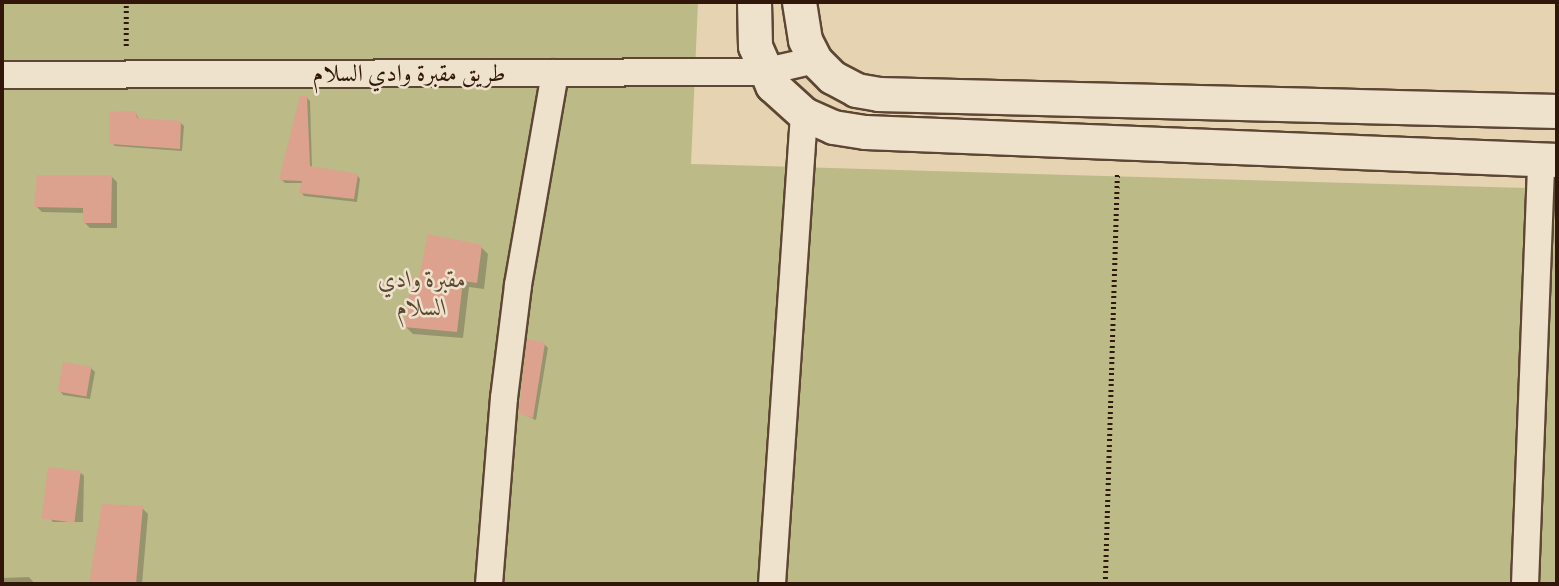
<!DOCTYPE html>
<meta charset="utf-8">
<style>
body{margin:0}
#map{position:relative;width:1559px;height:586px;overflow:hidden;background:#e5d3b2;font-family:Alegreya,Amiri,serif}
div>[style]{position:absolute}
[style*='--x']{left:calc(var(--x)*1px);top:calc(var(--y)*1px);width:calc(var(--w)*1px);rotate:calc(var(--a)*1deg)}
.green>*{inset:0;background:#bcba87}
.shadow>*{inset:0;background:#0003;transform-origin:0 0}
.building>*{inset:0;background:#dca28e;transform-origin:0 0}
.path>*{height:4.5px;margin-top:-2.25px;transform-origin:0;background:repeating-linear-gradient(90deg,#31170a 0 2px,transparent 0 5.5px)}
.roads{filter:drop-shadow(2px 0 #5e4634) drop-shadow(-2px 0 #5e4634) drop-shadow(0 2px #5e4634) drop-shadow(0 -2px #5e4634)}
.minor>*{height:26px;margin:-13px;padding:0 13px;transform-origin:13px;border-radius:13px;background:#eee2cd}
.tertiary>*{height:33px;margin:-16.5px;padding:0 16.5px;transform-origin:16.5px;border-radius:16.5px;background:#eee2cd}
span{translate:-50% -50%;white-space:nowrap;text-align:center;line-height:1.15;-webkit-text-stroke:5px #eee2cd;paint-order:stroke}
.street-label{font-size:24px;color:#31170a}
.park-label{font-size:24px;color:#5b4830;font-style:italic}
.frame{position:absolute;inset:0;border:4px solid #31170a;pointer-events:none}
</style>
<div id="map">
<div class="green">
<i style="clip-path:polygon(2px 2px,698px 2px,691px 164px,1557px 189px,1557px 584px,2px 584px)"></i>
</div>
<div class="shadow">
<i style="left:148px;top:2px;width:32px;height:1px"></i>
<i style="clip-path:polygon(307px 98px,310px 101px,312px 168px,357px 175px,360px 179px,357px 202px,304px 196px,301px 192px,303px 183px,285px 183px,281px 179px)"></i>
<i style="clip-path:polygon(136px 113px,139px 120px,181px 123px,184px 126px,182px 151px,115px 146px,112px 143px)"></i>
<i style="clip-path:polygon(111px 176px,117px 182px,117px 228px,90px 228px,84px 222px,84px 213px,42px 212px,36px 206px)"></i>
<i style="clip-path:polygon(481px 247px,488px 254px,484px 289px,469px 287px,463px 338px,413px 334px,406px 327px,421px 282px)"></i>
<i style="clip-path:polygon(544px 344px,548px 348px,536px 420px,520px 413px)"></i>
<i style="clip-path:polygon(91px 368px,95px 372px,90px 399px,63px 395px,60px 391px)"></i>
<i style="clip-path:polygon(81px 473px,84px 476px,83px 522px,53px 522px,50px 518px)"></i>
<i style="clip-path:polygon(103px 505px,142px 508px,148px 514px,142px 584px,91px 584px)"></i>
<i style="clip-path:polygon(29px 577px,35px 584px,2px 584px,2px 578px)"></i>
</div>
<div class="building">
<i style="clip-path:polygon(300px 96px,307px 96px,310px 166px,358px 174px,354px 199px,299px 193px,302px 181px,279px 180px)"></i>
<i style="clip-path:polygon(136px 111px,137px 118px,181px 121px,180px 149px,110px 144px,109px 112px)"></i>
<i style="clip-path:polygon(37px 175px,112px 175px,111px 223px,83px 223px,83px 208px,34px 207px)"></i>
<i style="clip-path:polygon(428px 234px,482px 245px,477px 283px,463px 281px,457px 332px,404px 327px,412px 278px,419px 279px)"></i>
<i style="clip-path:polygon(527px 339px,545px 343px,533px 418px,519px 414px)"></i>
<i style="left:63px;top:362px;width:29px;height:30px;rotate:10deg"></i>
<i style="left:48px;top:467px;width:33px;height:52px;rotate:7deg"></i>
<i style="clip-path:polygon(102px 504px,143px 506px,136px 584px,89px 584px)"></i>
</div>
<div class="path">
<i style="--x:126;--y:46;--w:44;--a:-90"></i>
<i style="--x:1105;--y:584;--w:412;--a:-88.3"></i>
</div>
<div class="roads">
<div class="minor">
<i style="--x:2;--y:75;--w:761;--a:-0.23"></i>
<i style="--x:763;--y:72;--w:53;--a:-13"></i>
<i style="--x:489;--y:584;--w:187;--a:-85.4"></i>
<i style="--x:504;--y:398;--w:114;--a:-82.9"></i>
<i style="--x:518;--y:285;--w:215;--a:-80.1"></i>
<i style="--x:772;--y:584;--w:471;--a:-86.1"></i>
<i style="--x:1525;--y:584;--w:425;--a:-87.8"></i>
</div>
<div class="tertiary">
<i style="--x:754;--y:2;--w:44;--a:88.7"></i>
<i style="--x:755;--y:46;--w:43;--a:66.4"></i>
<i style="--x:772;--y:85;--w:43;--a:42.2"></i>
<i style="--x:804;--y:114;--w:32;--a:24"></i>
<i style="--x:833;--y:127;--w:32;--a:9"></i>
<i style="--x:865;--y:132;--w:693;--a:2.32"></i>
<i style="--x:799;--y:2;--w:38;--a:81"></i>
<i style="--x:805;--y:40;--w:22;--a:63"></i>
<i style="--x:815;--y:60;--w:24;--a:45"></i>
<i style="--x:832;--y:77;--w:27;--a:28"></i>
<i style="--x:856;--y:90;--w:22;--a:10"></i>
<i style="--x:878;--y:94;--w:679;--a:1.43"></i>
</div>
</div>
<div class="street-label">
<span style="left:409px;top:74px">طريق مقبرة وادي السلام</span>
</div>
<div class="park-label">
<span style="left:422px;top:294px">مقبرة وادي<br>السلام</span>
</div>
<div class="frame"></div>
</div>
